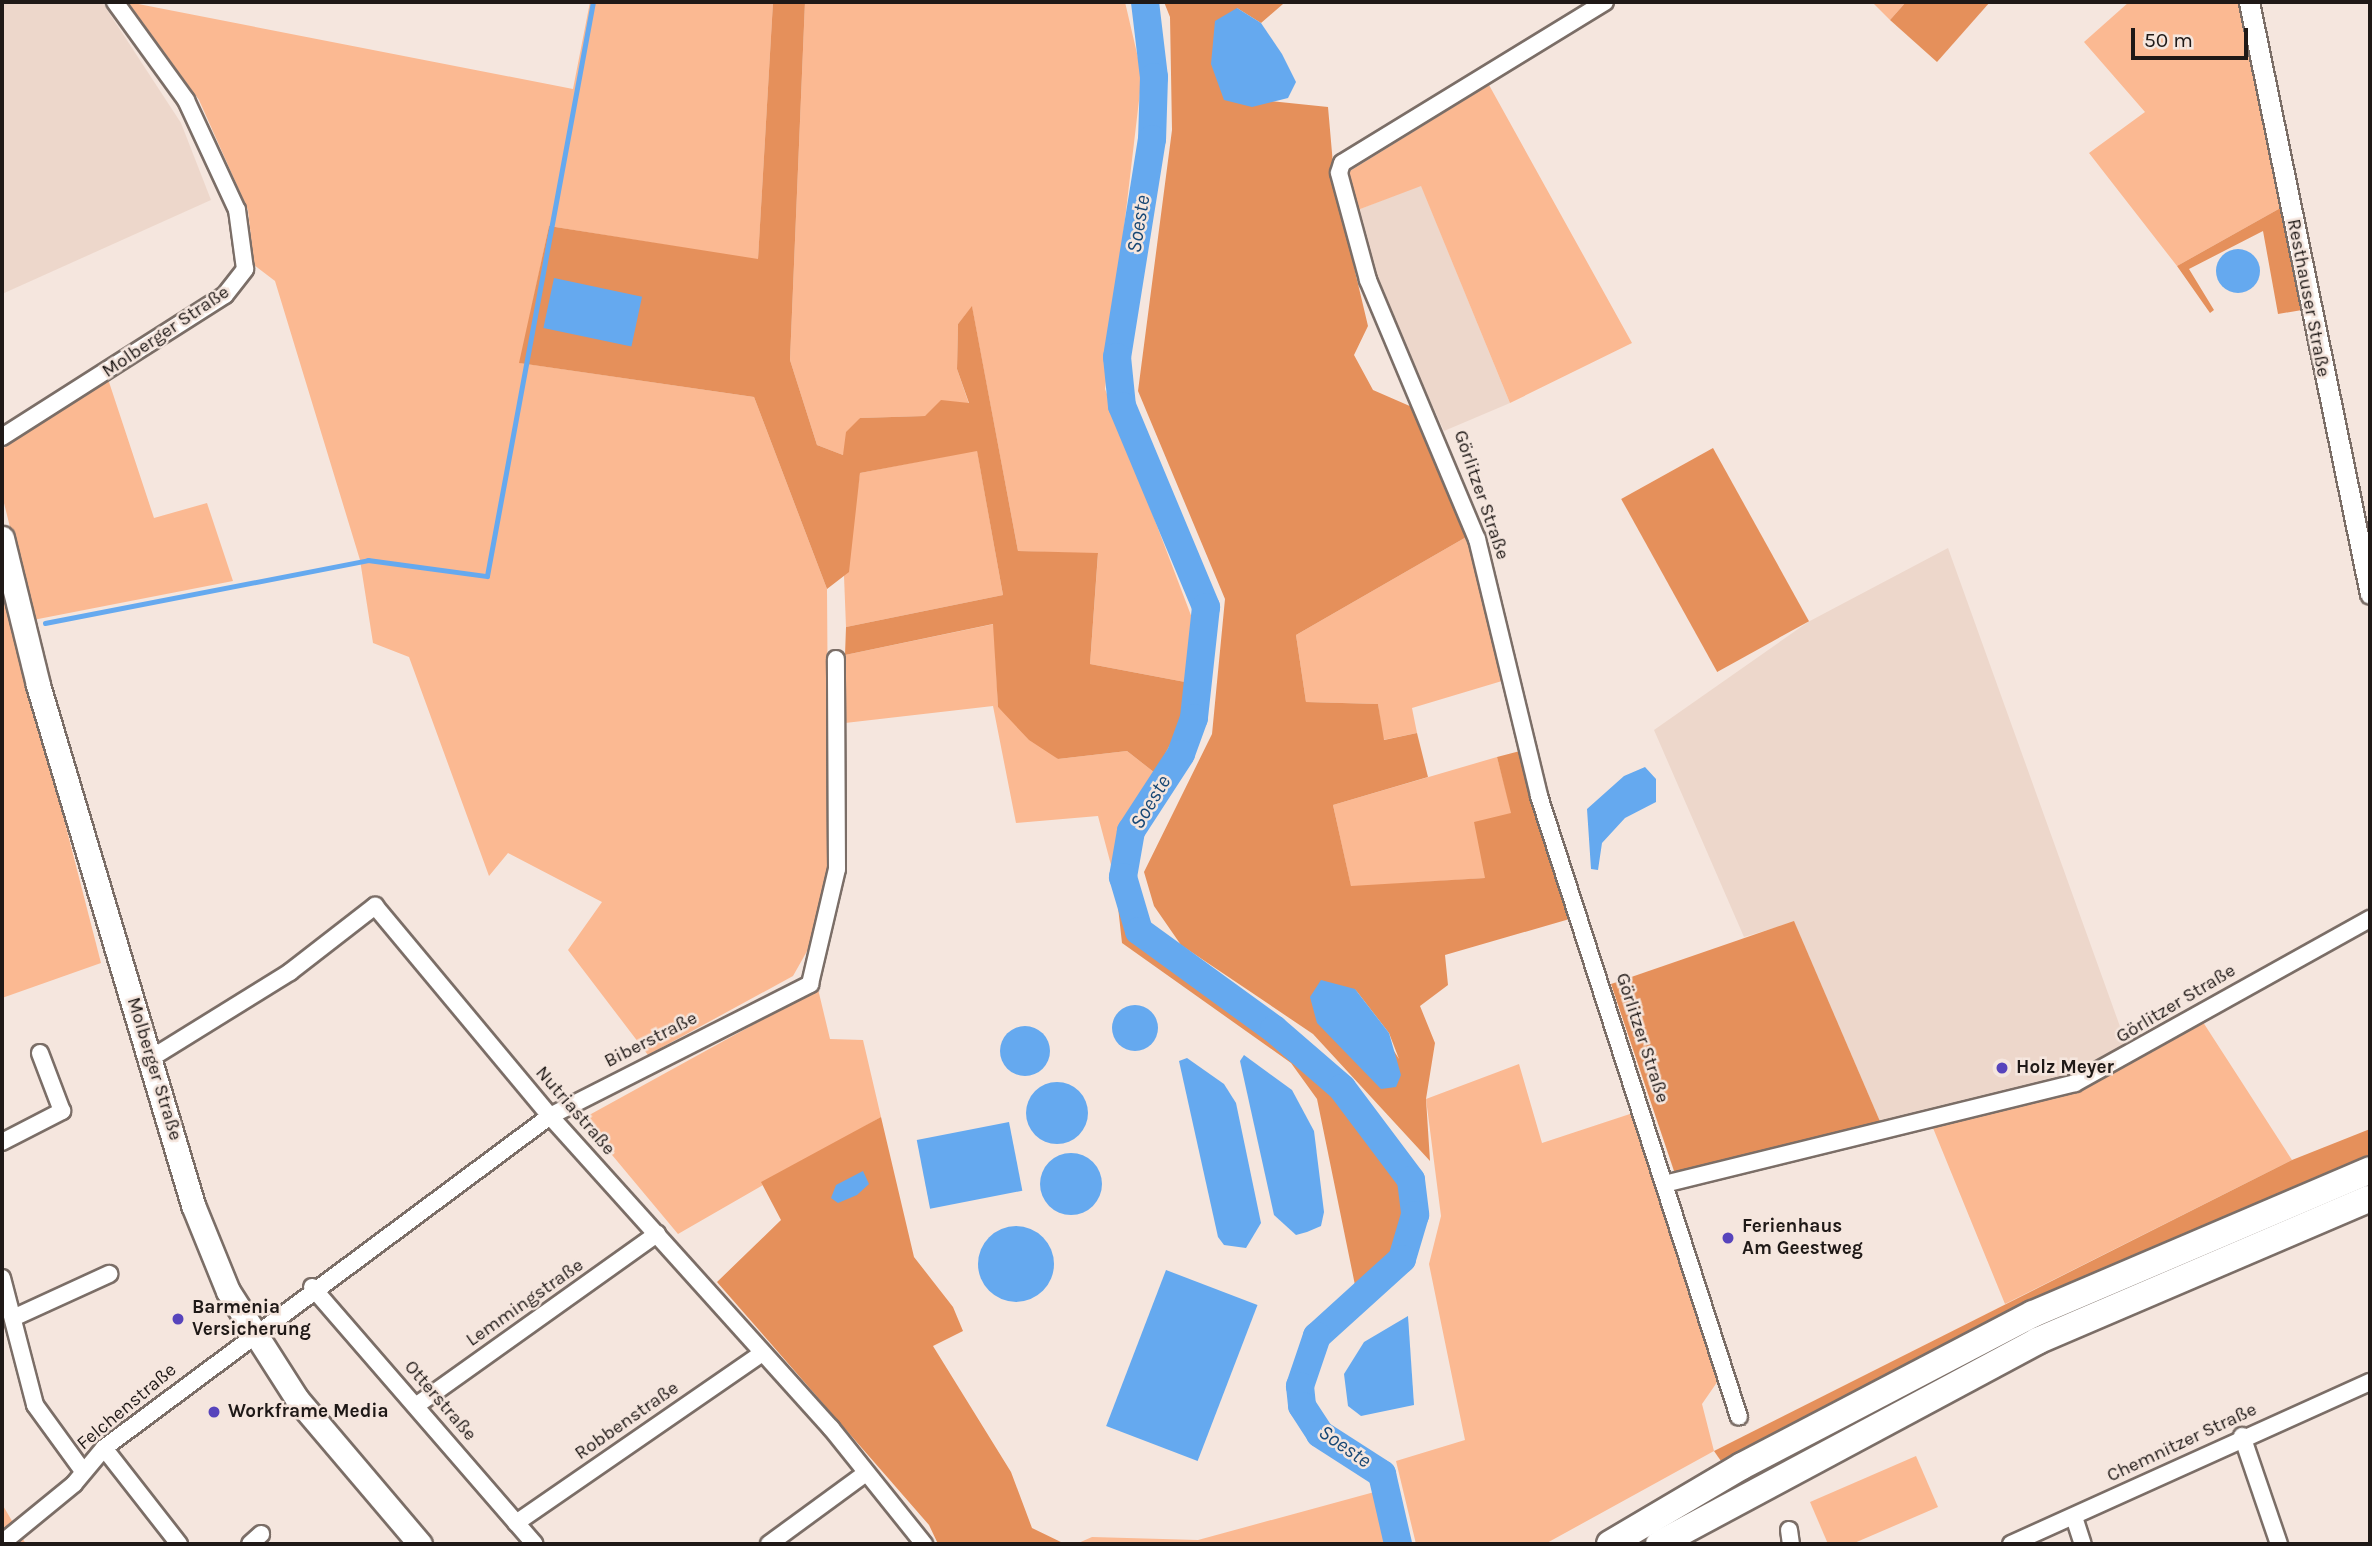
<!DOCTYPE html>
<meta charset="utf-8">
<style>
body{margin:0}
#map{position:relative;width:2372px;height:1546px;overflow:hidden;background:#f5e6de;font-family:Karla,sans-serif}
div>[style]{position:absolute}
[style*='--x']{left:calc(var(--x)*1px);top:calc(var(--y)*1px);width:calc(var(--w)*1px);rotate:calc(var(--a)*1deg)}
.built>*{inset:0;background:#edd7cb}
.green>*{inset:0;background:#fbb992}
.forest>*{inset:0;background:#e5905b;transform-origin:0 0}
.water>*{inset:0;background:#65a9ef;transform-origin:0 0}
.round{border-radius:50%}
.stream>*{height:4.5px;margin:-2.25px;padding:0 2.25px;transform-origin:2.25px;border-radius:2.25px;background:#65a9ef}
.river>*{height:28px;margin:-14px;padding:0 14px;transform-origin:14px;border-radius:14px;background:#65a9ef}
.roads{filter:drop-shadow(2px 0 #7b6e67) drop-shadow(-2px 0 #7b6e67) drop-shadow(0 2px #7b6e67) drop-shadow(0 -2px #7b6e67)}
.minor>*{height:16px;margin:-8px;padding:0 8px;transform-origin:8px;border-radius:8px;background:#fff}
.tertiary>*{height:19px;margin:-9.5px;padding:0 9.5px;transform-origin:9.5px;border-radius:9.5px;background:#fff}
.secondary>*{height:23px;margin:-11.5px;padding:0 11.5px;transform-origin:11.5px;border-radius:11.5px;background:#fff}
.trunk>*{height:26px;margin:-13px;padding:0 13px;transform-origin:13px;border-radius:13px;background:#fff}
.dots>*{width:19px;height:19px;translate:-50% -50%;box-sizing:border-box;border:4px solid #f5e6de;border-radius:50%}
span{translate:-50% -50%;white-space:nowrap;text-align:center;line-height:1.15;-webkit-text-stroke:5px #f5e6de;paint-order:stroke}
.street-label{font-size:19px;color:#1f1917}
.poi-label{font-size:19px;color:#1f1917;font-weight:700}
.left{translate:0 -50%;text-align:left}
.water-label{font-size:21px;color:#184875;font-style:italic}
.frame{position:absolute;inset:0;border:4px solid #1f1917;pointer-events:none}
.scale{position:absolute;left:2131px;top:28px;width:117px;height:32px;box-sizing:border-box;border:4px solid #1f1917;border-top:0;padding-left:9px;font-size:21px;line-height:24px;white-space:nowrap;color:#1f1917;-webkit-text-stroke:5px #f5e6de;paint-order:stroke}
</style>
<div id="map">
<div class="built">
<i style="clip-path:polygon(2px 2px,102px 2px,181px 123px,211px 200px,2px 294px)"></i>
<i style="clip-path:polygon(1421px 185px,1510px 403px,1444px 431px,1374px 277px,1355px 211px)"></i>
<i style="clip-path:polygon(1948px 548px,2127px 1046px,2076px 1075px,1882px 1126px,1794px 922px,1744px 937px,1654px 730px,1808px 622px)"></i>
</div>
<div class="green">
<i style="clip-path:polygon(128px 2px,573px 89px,590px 2px,773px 2px,758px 260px,549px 226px,520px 363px,754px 397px,827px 589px,829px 870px,815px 937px,793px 976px,648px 1055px,568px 950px,602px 902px,508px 853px,489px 876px,409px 657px,373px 643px,360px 560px,275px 281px,254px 265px,248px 210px,199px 100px)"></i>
<i style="clip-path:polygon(805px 2px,1125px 2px,1142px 75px,1105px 389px,1192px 618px,1185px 682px,1090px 664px,1098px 554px,1018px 551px,972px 307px,958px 324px,957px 369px,969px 404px,925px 416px,860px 418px,843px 455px,817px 445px,790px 360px)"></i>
<i style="clip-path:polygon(1872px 2px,1906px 2px,1890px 20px)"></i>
<i style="clip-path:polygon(2129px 2px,2240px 2px,2284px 206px,2177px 266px,2089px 153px,2145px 112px,2084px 42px)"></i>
<i style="clip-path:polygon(1489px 85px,1632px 343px,1510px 403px,1421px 186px,1355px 211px,1345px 174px)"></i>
<i style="clip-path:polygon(108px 379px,154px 518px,207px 503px,233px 581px,33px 620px,2px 495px,2px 449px)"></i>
<i style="clip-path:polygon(977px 450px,1003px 595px,846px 627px,844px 576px,860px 473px)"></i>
<i style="clip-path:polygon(1468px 536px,1502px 681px,1412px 708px,1417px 733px,1383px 740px,1378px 704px,1306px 702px,1296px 635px)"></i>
<i style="clip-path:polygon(2px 578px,101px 963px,2px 998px)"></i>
<i style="clip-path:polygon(994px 624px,998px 707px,1058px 759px,1127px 751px,1155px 773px,1125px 830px,1115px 880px,1098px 816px,1016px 823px,993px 706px,845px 723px,845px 655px)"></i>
<i style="clip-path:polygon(1497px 757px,1512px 813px,1485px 878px,1351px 887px,1333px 805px)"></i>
<i style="clip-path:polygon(818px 989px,830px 1039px,863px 1040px,881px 1117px,678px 1234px,582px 1119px)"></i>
<i style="clip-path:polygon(2201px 1019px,2292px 1160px,2005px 1304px,1933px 1128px,2079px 1089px)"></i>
<i style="clip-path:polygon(1519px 1064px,1542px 1143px,1636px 1112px,1720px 1378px,1702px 1404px,1714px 1451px,1545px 1544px,1416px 1544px,1396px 1461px,1465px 1440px,1429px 1264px,1441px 1216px,1426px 1099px)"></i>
<i style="clip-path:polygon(1916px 1456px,1938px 1507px,1852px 1544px,1828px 1544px,1810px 1502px)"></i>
<i style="clip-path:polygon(1378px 1491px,1385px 1544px,1076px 1544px,1092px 1537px,1198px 1540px)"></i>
<i style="clip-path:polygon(2px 1504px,18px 1531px,26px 1544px,2px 1538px)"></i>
</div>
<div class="forest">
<i style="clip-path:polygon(773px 2px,805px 2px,790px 360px,817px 445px,843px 455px,846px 432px,860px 418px,925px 416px,941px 400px,969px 403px,957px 369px,958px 324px,972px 306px,1018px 551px,1098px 553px,1090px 664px,1185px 682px,1183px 720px,1155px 773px,1127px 751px,1058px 759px,1029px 740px,998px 707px,993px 624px,845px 655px,846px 627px,1003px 595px,977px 451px,860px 473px,849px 572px,827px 589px,754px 397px,519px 363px,549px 226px,758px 259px)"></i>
<i style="clip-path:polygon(evenodd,1164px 2px,1313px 2px,1283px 4px,1261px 23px,1237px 8px,1270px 101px,1328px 107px,1335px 187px,1368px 326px,1354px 355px,1373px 390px,1412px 407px,1468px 536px,1296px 635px,1306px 702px,1378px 704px,1384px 740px,1417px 733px,1428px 777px,1333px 805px,1351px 886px,1485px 878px,1474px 822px,1511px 813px,1497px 757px,1520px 751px,1573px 918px,1445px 955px,1448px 985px,1420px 1006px,1435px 1043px,1426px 1099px,1430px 1161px,1313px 1034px,1181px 945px,1154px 906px,1144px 872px,1212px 734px,1225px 599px,1138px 391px,1172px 130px,1170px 17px,1164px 2px,1355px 989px,1389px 1033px,1399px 1059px,1355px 989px)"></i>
<i style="clip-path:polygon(1906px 2px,1990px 2px,1937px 62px,1890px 20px)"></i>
<i style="clip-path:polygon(2284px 206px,2302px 310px,2278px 314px,2263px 231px,2189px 269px,2214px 310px,2210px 313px,2177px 266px)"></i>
<i style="left:1713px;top:448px;width:198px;height:105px;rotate:61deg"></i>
<i style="clip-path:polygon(1115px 880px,1139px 939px,1300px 1058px,1347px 1101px,1401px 1177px,1404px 1215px,1391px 1258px,1356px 1290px,1317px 1099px,1291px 1063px,1122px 943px)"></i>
<i style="clip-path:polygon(1794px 921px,1882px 1126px,1675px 1174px,1611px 984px)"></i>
<i style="clip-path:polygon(881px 1117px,914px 1257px,953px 1307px,963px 1331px,933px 1346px,1011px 1472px,1032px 1528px,1065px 1544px,938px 1544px,929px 1525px,717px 1282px,781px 1220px,761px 1182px)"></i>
<i style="clip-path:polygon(2370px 1129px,2370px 1158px,1723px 1464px,1714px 1451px,2292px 1160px)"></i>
</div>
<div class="water">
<i style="clip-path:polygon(1237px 8px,1261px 23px,1282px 54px,1296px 82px,1288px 98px,1252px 107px,1224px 100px,1211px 64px,1215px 21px)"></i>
<i class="round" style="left:2216px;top:249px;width:44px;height:44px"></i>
<i style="left:554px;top:278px;width:90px;height:51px;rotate:12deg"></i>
<i style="clip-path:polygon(1645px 767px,1656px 779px,1656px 802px,1625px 818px,1602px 843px,1598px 870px,1591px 869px,1587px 809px,1624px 776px)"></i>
<i style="clip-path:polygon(1321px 980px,1355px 989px,1389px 1033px,1401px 1075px,1396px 1087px,1381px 1089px,1317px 1023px,1310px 997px)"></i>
<i class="round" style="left:1112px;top:1005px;width:46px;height:46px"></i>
<i class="round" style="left:1000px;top:1026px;width:50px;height:50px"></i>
<i style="clip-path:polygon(1244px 1055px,1292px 1090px,1314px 1131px,1324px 1212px,1321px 1226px,1307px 1232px,1296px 1235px,1274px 1215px,1240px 1061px)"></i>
<i style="clip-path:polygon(1187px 1058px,1224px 1084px,1236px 1103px,1261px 1223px,1246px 1248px,1224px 1245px,1218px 1237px,1179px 1061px)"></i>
<i class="round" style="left:1026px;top:1082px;width:62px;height:62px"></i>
<i style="left:1009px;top:1122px;width:70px;height:94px;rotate:79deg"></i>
<i class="round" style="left:1040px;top:1153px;width:62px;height:62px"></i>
<i style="clip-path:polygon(863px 1171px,869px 1184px,857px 1195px,838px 1203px,831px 1198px,836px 1185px)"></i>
<i class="round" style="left:978px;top:1226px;width:76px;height:76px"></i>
<i style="left:1166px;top:1270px;width:98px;height:167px;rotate:21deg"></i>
<i style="clip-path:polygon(1408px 1316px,1414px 1405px,1361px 1416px,1348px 1406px,1344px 1374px,1364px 1342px)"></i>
</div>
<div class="stream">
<i style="--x:45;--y:623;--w:329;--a:-11"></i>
<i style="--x:368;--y:560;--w:120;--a:7.7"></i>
<i style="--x:487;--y:576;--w:584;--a:-79.54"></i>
</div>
<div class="river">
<i style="--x:1145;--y:2;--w:76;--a:83.2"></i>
<i style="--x:1154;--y:77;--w:62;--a:91.8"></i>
<i style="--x:1152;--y:139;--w:221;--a:99.1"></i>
<i style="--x:1117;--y:357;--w:49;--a:84.2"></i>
<i style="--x:1122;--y:406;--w:218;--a:67.3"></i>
<i style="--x:1206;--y:607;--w:112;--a:96.2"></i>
<i style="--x:1194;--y:718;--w:38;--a:110"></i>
<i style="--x:1181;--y:754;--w:92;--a:123"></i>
<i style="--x:1131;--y:831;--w:47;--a:99.9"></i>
<i style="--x:1123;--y:877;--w:56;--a:73.5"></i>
<i style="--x:1139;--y:931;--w:167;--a:36"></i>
<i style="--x:1274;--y:1029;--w:90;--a:40.9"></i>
<i style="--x:1342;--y:1088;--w:115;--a:53.1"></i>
<i style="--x:1411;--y:1180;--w:35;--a:83"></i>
<i style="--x:1415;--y:1215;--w:46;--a:106.5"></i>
<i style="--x:1402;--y:1259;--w:115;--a:137.8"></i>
<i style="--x:1317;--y:1336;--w:53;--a:108.8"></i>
<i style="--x:1300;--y:1386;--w:20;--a:84"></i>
<i style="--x:1302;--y:1406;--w:33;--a:57"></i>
<i style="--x:1320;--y:1434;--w:74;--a:32.8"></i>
<i style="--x:1382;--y:1474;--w:72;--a:77.1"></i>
</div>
<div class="roads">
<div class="minor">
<i style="--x:1605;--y:2;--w:308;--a:148.5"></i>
<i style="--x:1342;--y:163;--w:10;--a:107"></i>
<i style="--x:1339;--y:173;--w:111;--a:74.8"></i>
<i style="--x:1368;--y:280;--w:281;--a:67.2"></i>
<i style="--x:1477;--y:539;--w:264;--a:76.4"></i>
<i style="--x:1539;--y:796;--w:652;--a:72.15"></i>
<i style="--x:2;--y:437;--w:264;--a:-32.5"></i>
<i style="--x:225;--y:295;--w:33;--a:-52"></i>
<i style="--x:245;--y:269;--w:60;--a:-97.7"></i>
<i style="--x:237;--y:210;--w:121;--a:-114.9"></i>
<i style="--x:186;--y:100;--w:121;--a:-125.9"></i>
<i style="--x:153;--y:1057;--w:161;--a:-31.8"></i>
<i style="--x:290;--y:972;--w:108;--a:-37.8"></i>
<i style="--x:375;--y:906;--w:273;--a:50.2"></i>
<i style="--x:550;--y:1116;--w:420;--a:48"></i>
<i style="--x:831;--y:1428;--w:149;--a:51.3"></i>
<i style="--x:2;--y:1142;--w:68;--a:-27.3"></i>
<i style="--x:62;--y:1111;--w:62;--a:-110.8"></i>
<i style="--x:1668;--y:1183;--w:419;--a:-13.8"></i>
<i style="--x:2075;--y:1083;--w:338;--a:-29.1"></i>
<i style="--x:2;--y:1278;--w:131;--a:75.4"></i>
<i style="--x:35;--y:1405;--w:82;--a:54"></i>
<i style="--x:312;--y:1287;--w:340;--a:49.1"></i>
<i style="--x:13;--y:1318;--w:106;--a:-24.6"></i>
<i style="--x:417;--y:1405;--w:295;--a:-35.5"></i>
<i style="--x:2242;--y:1436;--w:114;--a:71.1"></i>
<i style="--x:104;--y:1448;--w:122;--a:52"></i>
<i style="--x:2074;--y:1517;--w:28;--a:72"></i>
<i style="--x:516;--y:1523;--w:298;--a:-34.6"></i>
<i style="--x:1789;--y:1530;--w:14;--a:82"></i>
<i style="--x:2;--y:1543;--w:93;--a:-39.3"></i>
<i style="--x:74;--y:1484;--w:47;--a:-50.2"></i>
<i style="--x:104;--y:1448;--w:556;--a:-36.66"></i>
<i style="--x:550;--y:1116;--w:292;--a:-26.9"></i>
<i style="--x:810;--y:984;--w:118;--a:-76.8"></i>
<i style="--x:837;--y:869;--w:210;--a:-90.3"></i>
<i style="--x:250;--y:1544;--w:15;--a:-42"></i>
<i style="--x:769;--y:1544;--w:120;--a:-36.2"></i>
<i style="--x:2011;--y:1544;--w:394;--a:-24.3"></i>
</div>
<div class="tertiary">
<i style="--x:2249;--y:2;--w:604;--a:78.45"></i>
</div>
<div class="secondary">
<i style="--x:2;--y:538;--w:151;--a:76.2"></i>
<i style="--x:38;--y:685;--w:543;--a:73.4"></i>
<i style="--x:193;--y:1205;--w:93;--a:67.9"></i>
<i style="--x:228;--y:1291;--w:128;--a:57.4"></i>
<i style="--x:297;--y:1399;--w:190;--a:49.7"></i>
</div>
<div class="trunk">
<i style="--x:1610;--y:1544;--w:153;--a:-30.6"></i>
<i style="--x:1742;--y:1466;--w:328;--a:-27.6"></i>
<i style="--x:2033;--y:1314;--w:366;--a:-23.1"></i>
<i style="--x:1659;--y:1544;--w:429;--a:-28.2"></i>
<i style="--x:2037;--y:1341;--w:362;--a:-23.2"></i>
</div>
</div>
<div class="dots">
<i style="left:2002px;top:1068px;background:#5744bc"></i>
<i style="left:1728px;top:1238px;background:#5744bc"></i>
<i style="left:178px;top:1319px;background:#5744bc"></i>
<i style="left:214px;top:1412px;background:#5744bc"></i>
</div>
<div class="street-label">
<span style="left:2308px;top:298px;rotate:79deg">Resthauser Straße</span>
<span style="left:166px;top:332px;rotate:-34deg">Molberger Straße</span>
<span style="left:1481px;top:495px;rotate:71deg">Görlitzer Straße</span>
<span style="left:2176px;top:1004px;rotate:-31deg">Görlitzer Straße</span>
<span style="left:1642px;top:1038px;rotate:72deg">Görlitzer Straße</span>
<span style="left:651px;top:1040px;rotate:-27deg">Biberstraße</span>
<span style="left:154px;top:1069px;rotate:73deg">Molberger Straße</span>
<span style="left:575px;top:1111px;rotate:49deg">Nutriastraße</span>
<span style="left:525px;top:1303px;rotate:-35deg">Lemmingstraße</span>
<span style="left:440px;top:1401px;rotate:49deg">Otterstraße</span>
<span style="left:127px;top:1407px;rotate:-40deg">Felchenstraße</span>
<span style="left:627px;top:1421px;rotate:-35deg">Robbenstraße</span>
<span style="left:2182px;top:1443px;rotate:-25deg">Chemnitzer Straße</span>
</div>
<div class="poi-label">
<span class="left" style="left:2016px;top:1068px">Holz Meyer</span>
<span class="left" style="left:1742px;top:1238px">Ferienhaus<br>Am Geestweg</span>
<span class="left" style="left:192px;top:1319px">Barmenia<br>Versicherung</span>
<span class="left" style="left:228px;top:1412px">Workframe Media</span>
</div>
<div class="water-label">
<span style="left:1138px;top:224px;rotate:-81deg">Soeste</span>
<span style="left:1150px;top:802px;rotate:-59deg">Soeste</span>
<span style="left:1345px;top:1446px;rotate:35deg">Soeste</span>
</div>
<div class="frame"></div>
<div class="scale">50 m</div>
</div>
